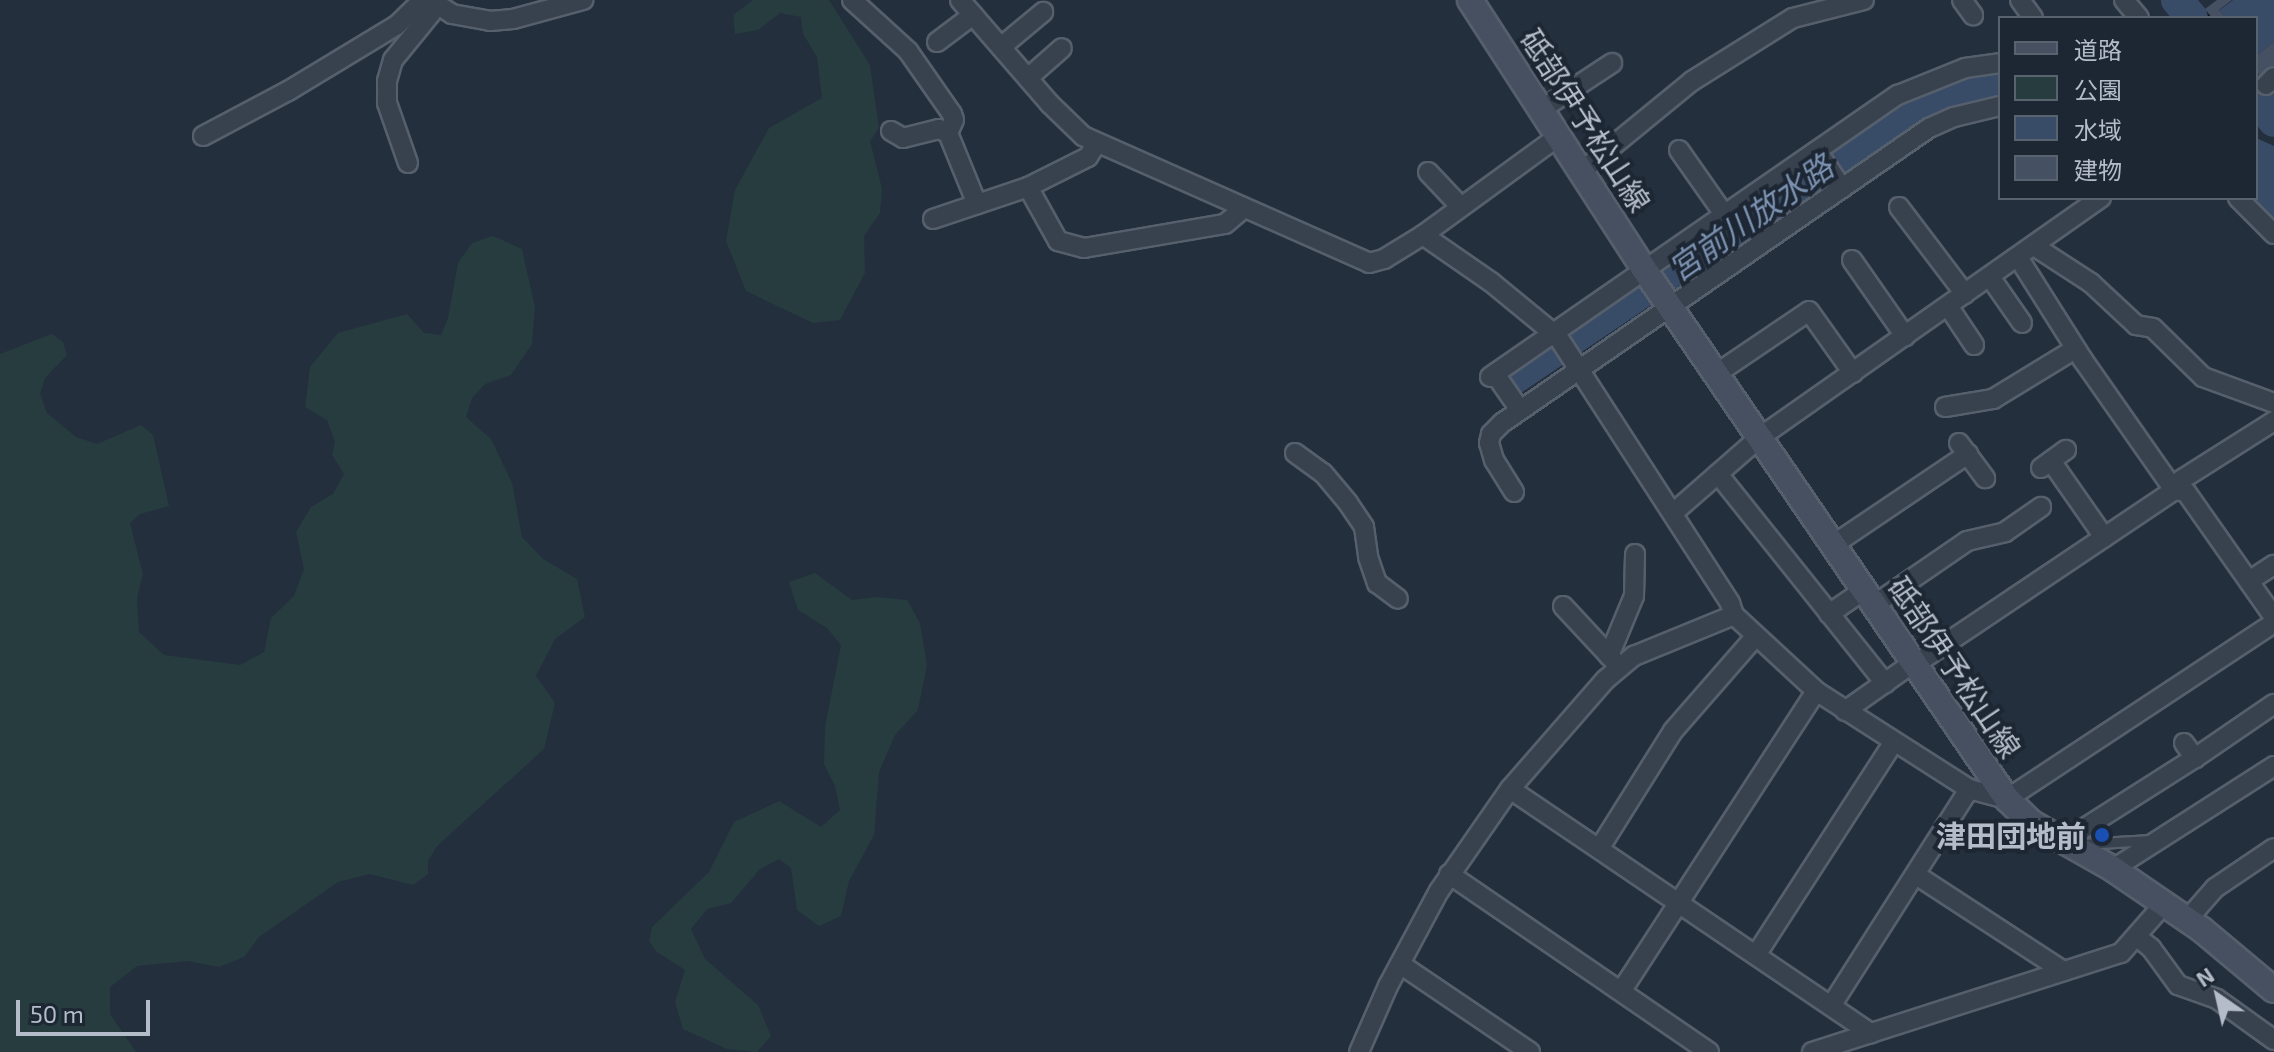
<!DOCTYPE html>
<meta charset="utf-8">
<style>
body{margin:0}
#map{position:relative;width:2274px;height:1052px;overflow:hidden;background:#242f3e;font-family:"Exo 2","Noto Sans JP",sans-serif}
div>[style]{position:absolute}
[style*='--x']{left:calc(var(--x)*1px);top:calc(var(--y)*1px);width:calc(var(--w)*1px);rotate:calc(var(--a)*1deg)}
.green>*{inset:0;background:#263c3f}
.water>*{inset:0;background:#394c67}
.shadow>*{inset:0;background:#0007}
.river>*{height:32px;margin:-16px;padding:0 16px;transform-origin:16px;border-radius:16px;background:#394c67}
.building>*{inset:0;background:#455162}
.roads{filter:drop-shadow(2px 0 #565f6c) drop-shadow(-2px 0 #565f6c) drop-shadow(0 2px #565f6c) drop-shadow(0 -2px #565f6c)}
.service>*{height:9px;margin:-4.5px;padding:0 4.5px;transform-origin:4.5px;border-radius:4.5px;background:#38414e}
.minor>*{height:18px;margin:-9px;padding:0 9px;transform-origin:9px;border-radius:9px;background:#38414e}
.secondary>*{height:24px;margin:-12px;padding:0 12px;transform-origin:12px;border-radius:12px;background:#465061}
.dots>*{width:22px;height:22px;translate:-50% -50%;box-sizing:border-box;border:4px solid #1d2633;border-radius:50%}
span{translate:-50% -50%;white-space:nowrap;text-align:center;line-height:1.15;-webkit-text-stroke:8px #1d2633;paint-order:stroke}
.street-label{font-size:30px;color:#b4bcc9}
.poi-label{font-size:30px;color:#b4bcc9;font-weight:700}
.right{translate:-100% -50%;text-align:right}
.water-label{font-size:32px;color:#7c92b1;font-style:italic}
.legend{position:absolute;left:1998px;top:16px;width:260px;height:184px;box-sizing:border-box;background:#1d2633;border:2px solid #59626f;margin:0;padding:10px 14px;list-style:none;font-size:24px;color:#b4bcc9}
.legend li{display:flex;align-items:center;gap:16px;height:40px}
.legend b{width:40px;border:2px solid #59626f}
.north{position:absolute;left:2178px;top:956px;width:80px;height:80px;-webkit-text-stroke:6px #1d2633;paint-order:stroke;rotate:326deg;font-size:22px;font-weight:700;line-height:32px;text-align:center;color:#b4bcc9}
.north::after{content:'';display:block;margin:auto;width:28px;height:36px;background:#b4bcc9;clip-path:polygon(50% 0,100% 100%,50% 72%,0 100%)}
.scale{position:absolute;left:16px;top:1000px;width:134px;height:36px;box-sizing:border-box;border:4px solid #b4bcc9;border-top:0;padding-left:10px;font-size:24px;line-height:28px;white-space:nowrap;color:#b4bcc9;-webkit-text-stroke:6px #1d2633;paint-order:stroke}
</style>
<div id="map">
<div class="green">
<i style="clip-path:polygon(753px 0,829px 0,870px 65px,879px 128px,870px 141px,882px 189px,880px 213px,864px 236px,865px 273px,840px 320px,813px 323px,746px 291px,726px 241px,735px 190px,769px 128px,822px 98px,817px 57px,803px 34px,801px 17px,780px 13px,758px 30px,735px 34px,733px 15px)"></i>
<i style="clip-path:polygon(493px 236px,522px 249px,535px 307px,532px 344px,511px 375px,485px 384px,472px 398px,466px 417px,491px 439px,512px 483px,522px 537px,543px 559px,577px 579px,585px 617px,555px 639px,536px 676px,555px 703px,544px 749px,437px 846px,428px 861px,428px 874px,413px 885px,370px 874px,338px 882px,259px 937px,244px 957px,219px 967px,188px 961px,137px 966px,110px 987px,110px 1014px,136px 1052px,0 1052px,0 354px,52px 334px,63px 342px,67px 355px,45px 378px,40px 394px,47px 413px,76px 437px,97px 444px,141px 425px,153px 435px,169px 506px,140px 514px,130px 523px,143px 574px,137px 598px,139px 632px,164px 655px,240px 665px,264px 652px,271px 618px,294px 596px,304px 569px,296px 532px,311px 507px,333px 494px,344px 474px,332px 455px,335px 442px,327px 420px,305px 407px,310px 367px,338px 333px,407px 314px,424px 333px,441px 335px,448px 318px,458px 263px,472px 243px)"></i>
<i style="clip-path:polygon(815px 573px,852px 600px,876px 597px,907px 600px,920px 623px,927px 665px,918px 710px,895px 735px,879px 772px,874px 835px,849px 881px,841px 916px,819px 926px,797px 910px,791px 868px,779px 859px,760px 869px,731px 903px,707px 909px,691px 929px,705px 959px,758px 1005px,771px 1036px,757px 1052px,727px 1049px,683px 1029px,675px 1002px,685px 970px,657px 952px,649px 941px,652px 927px,709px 872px,734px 822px,779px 801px,821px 827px,840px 810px,835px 786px,824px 764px,825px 727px,841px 645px,827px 628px,798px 610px,789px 582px)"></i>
</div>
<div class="water">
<i style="clip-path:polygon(2232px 0,2274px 0,2274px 42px,2256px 56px,2256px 18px,2226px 18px,2219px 10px)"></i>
<i style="clip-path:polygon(2000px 71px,2000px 100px,1930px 119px,1901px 136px,1521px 393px,1507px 373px,1892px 108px,1948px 81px)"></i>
<i style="clip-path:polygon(2256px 138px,2274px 146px,2274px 218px,2254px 198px)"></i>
</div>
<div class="shadow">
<i style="clip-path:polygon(2220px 0,2233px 0,2218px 11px,2223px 18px,2199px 18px)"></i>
<i style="clip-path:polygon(2274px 44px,2274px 65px,2256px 81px,2256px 58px)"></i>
</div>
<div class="river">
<i style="--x:2177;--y:0;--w:23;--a:50"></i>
<i style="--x:2256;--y:98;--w:29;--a:52"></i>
</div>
<div class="building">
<i style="clip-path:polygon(2217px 0,2232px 0,2219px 10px,2226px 18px,2212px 18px,2205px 9px)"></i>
<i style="clip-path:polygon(2274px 42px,2274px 66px,2259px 80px,2256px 56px)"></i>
</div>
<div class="roads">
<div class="service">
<i style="--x:2082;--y:844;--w:69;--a:-3.3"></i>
</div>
<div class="minor">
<i style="--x:430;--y:0;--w:26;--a:32"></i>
<i style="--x:452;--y:14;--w:39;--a:10"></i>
<i style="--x:490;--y:21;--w:23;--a:-5"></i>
<i style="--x:513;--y:19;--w:73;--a:-15.2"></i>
<i style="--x:852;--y:0;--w:76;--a:42.3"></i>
<i style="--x:908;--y:51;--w:77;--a:55.1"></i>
<i style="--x:952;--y:114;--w:6;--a:72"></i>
<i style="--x:954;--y:120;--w:14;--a:115"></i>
<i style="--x:960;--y:0;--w:138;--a:49.1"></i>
<i style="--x:1050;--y:104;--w:46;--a:44.1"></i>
<i style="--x:1083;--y:136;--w:313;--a:23.9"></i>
<i style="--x:1369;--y:263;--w:16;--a:-15"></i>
<i style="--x:1384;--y:259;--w:46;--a:-31.6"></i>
<i style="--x:1423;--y:235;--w:168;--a:-36.1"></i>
<i style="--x:1962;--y:0;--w:19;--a:54"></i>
<i style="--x:2020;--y:0;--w:22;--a:54"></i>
<i style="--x:2124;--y:0;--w:23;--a:50"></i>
<i style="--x:937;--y:42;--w:45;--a:-36.9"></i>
<i style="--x:1001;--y:47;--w:55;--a:-39.8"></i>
<i style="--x:1028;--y:78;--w:45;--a:-41.4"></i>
<i style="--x:2266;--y:85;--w:11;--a:-45"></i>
<i style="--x:1542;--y:109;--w:84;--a:-33.3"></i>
<i style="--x:891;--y:131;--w:14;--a:30"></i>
<i style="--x:903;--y:138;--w:37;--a:-14"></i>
<i style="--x:939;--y:129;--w:10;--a:24"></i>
<i style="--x:948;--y:133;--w:77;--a:67.8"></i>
<i style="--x:203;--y:136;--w:96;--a:-27.9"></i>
<i style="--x:288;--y:91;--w:127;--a:-31.2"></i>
<i style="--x:397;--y:25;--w:36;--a:-44"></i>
<i style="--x:1679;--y:150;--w:78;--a:54.9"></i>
<i style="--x:1817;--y:151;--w:45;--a:56"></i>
<i style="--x:408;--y:163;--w:64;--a:-109.3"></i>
<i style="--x:387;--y:103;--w:22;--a:-90"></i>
<i style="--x:387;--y:81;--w:22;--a:-74"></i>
<i style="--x:393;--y:60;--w:70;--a:-50.8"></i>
<i style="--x:1582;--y:171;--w:142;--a:-39.3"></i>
<i style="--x:1692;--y:81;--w:119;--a:-32"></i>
<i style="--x:1793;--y:18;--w:73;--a:-14.2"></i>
<i style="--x:1428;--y:172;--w:47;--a:46.7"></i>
<i style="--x:1028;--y:187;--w:62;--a:60.9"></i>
<i style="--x:1058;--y:241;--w:27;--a:15"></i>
<i style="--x:1084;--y:248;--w:143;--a:-9.7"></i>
<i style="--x:1225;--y:224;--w:25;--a:-40"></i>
<i style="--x:2238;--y:198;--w:51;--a:45"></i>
<i style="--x:1899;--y:207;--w:109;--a:52.8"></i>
<i style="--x:933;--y:219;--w:100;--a:-18.6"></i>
<i style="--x:1028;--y:187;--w:67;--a:-26.6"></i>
<i style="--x:1088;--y:157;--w:15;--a:-58"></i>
<i style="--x:1423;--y:235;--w:83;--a:34.7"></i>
<i style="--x:1491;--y:282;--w:87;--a:39.4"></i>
<i style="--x:1558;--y:337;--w:317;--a:57.1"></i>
<i style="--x:1730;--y:603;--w:13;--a:72"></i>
<i style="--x:1734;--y:615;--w:112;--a:42.8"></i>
<i style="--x:1816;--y:691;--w:182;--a:32.6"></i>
<i style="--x:1969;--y:789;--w:39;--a:15"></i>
<i style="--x:2007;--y:799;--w:320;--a:-33.4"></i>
<i style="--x:2034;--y:246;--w:68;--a:33"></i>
<i style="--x:2091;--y:283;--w:62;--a:43"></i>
<i style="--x:2136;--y:325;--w:17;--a:10"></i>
<i style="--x:2153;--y:328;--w:70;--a:44.4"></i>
<i style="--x:2203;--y:377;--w:76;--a:20.1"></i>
<i style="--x:1852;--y:260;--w:93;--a:55.1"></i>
<i style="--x:1990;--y:277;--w:56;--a:55.2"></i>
<i style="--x:1948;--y:306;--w:47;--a:56.3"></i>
<i style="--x:1495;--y:374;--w:44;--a:55.2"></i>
<i style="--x:1716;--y:374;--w:112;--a:-34.1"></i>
<i style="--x:1809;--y:311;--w:76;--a:54.6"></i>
<i style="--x:1490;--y:377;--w:496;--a:-34.7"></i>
<i style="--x:1898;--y:95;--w:72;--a:-21.9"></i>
<i style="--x:1965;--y:68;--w:35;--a:-8"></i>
<i style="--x:1945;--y:407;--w:49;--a:-9.5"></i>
<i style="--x:1993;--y:399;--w:96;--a:-31.4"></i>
<i style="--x:2274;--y:421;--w:110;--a:147.6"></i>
<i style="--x:2181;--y:480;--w:12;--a:125"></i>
<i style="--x:2174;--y:490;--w:12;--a:9"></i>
<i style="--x:2186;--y:492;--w:153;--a:54.9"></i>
<i style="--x:1959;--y:443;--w:44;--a:53.4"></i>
<i style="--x:1295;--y:453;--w:34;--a:36"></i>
<i style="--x:1323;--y:473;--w:39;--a:50"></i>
<i style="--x:1348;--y:503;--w:29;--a:56"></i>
<i style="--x:1364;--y:527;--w:30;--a:82"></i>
<i style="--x:1368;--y:557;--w:28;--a:71"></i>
<i style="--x:1377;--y:583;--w:26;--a:37"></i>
<i style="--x:2051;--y:461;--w:93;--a:55.1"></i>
<i style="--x:2041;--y:468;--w:31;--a:-36"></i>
<i style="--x:1718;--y:474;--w:268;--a:51.4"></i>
<i style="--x:1514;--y:492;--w:38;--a:-122"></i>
<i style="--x:1494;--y:460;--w:18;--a:-106"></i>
<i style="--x:1489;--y:443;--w:9;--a:-77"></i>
<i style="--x:1491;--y:434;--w:16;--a:-45"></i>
<i style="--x:1502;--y:423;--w:519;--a:-34.64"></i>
<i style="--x:1929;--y:128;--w:27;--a:-24"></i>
<i style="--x:1954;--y:117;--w:47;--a:-13.4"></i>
<i style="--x:1673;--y:513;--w:114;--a:-41.1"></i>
<i style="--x:1759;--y:438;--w:418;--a:-35.1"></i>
<i style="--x:1833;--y:545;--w:163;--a:-34"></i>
<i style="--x:2249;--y:581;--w:30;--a:-33"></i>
<i style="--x:1874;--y:605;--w:113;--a:-34.5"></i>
<i style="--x:1967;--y:541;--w:39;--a:-13"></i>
<i style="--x:2005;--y:532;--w:44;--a:-34.8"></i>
<i style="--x:1563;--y:606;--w:78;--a:47.1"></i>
<i style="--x:1829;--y:614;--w:42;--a:-34.4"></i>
<i style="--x:1609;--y:656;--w:65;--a:-67.4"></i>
<i style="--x:1634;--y:596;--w:42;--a:-88.6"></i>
<i style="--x:1914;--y:665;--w:313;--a:-33.9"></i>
<i style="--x:2174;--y:490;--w:159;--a:-125"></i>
<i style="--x:2083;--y:360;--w:122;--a:-122.3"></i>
<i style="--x:1845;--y:711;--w:83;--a:-35.2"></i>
<i style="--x:2184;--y:743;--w:19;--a:54"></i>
<i style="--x:2195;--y:758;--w:96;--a:-34.4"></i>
<i style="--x:1510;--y:789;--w:436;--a:34.1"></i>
<i style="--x:2064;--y:841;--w:155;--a:-32.4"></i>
<i style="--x:1599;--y:849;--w:139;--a:-57.9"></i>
<i style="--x:1673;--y:731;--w:126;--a:-48.9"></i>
<i style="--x:2113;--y:869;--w:191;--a:-32.6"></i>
<i style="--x:1449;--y:874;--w:315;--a:34.4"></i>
<i style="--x:1916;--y:875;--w:176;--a:33.1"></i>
<i style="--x:2187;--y:920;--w:43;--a:-48.8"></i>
<i style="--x:2215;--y:888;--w:71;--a:-34.1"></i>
<i style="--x:2137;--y:937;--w:18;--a:38"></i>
<i style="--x:2151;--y:948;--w:46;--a:53.9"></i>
<i style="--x:2178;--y:985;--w:41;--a:19.7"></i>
<i style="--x:2217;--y:999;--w:70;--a:35.7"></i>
<i style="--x:1756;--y:955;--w:252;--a:-57.1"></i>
<i style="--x:1400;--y:964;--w:157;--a:34.1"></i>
<i style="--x:1622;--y:990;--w:356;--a:-57"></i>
<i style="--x:1831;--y:1006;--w:257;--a:-57.5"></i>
<i style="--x:1359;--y:1052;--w:72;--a:-66.3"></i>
<i style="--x:1388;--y:986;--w:108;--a:-61.8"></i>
<i style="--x:1439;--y:891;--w:124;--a:-55.2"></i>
<i style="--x:1510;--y:789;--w:145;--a:-48.9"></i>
<i style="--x:1605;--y:680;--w:38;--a:-40"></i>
<i style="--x:1634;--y:656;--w:108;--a:-22.3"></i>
<i style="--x:1812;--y:1052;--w:324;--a:-17.8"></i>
<i style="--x:2121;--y:953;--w:65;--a:-48.7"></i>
</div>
<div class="secondary">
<i style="--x:1470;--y:0;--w:320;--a:57.1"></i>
<i style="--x:1644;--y:269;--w:642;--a:55.59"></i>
<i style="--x:2007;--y:799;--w:35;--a:44"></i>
<i style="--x:2032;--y:823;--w:93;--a:29.6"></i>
<i style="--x:2113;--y:869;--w:107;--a:34.3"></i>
<i style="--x:2201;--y:929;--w:95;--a:39.9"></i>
</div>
</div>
<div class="dots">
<i style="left:2102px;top:835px;background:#1a4fb4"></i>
</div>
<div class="street-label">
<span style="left:1586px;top:120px;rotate:57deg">砥部伊予松山線</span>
<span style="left:1955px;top:667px;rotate:56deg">砥部伊予松山線</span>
</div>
<div class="poi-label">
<span class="right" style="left:2086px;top:835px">津田団地前</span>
</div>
<div class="water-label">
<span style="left:1750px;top:217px;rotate:-35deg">宮前川放水路</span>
</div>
<ul class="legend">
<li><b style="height:10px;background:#465061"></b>道路</li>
<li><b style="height:22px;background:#263c3f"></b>公園</li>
<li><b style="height:22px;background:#394c67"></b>水域</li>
<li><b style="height:22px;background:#455162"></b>建物</li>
</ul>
<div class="north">N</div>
<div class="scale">50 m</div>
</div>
